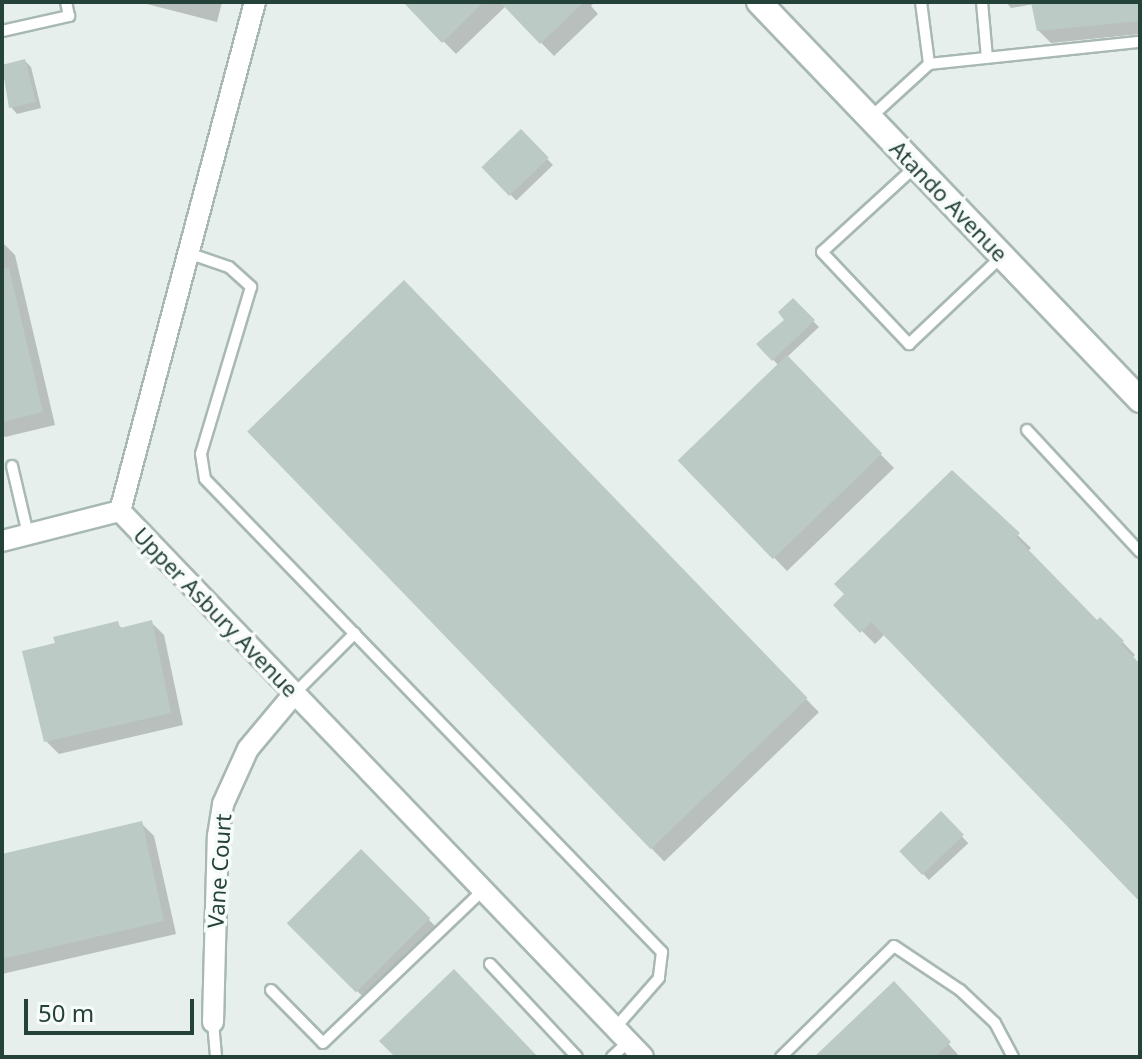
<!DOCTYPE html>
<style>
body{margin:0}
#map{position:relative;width:1142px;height:1059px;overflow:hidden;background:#e6efeb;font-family:"Noto Sans",sans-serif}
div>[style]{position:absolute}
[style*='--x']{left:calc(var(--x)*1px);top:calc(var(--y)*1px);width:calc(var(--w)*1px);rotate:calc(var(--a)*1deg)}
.shadow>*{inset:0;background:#0003;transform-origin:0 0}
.building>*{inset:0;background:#bbcac4;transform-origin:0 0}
.roads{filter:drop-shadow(2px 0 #a8b8b2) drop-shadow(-2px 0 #a8b8b2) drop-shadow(0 2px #a8b8b2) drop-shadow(0 -2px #a8b8b2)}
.lane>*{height:10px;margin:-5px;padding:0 5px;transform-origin:5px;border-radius:5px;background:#fff}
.street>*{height:20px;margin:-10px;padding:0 10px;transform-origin:10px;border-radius:10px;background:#fff}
.secondary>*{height:24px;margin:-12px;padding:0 12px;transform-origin:12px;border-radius:12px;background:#fff}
span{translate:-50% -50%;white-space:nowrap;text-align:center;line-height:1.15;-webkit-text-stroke:7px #f7fbf9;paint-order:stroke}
.street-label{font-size:22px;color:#24423a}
.frame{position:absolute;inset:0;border:4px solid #24423a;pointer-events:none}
.scale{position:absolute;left:24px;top:999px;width:170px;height:36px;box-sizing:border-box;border:4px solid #24423a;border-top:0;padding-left:10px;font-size:24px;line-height:28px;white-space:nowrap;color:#24423a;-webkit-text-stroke:6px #f7fbf9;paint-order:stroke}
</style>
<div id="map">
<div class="shadow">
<i style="clip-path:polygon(139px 2px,222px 2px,217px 22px)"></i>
<i style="clip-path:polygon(405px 2px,595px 2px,591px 6px,598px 14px,554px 56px,506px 6px,456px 54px)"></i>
<i style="clip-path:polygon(1006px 2px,1140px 2px,1140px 34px,1051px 43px,1038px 30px,1034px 4px,1011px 8px)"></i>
<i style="clip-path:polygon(25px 61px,31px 67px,41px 108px,17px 114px,11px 107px,2px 67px)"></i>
<i style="left:521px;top:132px;width:46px;height:51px;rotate:46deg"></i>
<i style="clip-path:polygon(2px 242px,15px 255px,55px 425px,5px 437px,2px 434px)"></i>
<i style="left:416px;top:295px;width:580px;height:215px;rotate:46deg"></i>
<i style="clip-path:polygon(793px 301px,819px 327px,786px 358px,894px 468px,787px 571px,681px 461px,779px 366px,759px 344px,787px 320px)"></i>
<i style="clip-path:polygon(952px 472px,1031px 548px,1028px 551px,1097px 622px,1113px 632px,1135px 655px,1132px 658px,1140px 666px,1140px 899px,885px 634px,875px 644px,836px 605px)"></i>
<i style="clip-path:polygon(151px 622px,164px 635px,183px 725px,59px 754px,46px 741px,117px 624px,123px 629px)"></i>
<i style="left:941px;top:814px;width:40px;height:54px;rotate:47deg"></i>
<i style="clip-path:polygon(141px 823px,154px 836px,176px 934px,2px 974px,2px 856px)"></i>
<i style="left:361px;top:852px;width:114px;height:101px;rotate:45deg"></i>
<i style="clip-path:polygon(907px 997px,960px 1057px,818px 1057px)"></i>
</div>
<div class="building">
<i style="clip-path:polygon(403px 2px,484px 2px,442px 43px)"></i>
<i style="clip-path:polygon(500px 2px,584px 2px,540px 44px)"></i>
<i style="clip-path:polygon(1031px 2px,1140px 2px,1140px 21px,1037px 31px)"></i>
<i style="clip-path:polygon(25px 59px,36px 102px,9px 108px,2px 65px)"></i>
<i style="left:521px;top:129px;width:40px;height:55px;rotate:46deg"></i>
<i style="clip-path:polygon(9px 268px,43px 412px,2px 422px,2px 269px)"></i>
<i style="left:404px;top:280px;width:581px;height:218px;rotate:46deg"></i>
<i style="clip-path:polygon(793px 298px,815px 320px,772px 361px,756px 344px,784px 320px,778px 312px)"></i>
<i style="left:787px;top:355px;width:137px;height:152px;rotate:46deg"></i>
<i style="clip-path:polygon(952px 470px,1020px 533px,1016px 537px,1097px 620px,1100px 617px,1124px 641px,1121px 644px,1140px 664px,1140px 902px,871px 622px,860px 633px,833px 605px,844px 594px,834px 584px)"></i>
<i style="clip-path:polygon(152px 620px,171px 713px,44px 742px,22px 651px,55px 643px,53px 637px,118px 621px,120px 628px)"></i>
<i style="left:941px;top:811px;width:33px;height:58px;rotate:46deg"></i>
<i style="clip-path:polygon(142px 821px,164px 921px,2px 959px,2px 854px)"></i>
<i style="left:361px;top:849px;width:98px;height:105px;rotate:45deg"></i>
<i style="clip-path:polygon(454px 969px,538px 1057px,395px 1057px,379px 1041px)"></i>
<i style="clip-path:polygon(894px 981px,951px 1042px,934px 1057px,814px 1057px)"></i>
</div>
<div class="roads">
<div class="lane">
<i style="--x:921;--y:2;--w:63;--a:82.6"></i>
<i style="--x:982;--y:2;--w:56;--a:84.9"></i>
<i style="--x:2;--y:31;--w:69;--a:-12.6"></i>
<i style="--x:69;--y:16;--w:14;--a:-102"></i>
<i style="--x:871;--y:117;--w:79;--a:-42.4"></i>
<i style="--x:929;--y:64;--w:212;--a:-6"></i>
<i style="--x:916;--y:166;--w:127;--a:137.5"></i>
<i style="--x:822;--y:252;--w:127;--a:46.6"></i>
<i style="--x:909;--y:344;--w:128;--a:-43.4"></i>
<i style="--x:188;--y:253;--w:43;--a:18.9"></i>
<i style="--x:229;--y:267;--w:30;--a:42"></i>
<i style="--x:251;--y:287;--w:174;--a:106.7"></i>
<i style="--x:201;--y:454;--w:25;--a:81"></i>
<i style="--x:205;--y:479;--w:658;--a:45.99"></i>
<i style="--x:662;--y:952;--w:26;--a:97"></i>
<i style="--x:659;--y:978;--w:67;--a:131.3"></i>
<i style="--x:1027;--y:430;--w:166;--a:47.2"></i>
<i style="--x:12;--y:466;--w:70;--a:76.8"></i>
<i style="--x:294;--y:694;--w:86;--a:-45"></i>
<i style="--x:490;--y:964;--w:127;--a:46.9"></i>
<i style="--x:271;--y:990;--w:74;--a:45.5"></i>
<i style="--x:323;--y:1043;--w:221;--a:-43.7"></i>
<i style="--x:213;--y:1022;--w:35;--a:85"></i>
<i style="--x:612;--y:1057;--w:22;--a:-43"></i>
<i style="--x:781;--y:1057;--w:158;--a:-44.5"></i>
<i style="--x:894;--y:946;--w:79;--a:33.7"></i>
<i style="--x:960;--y:990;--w:48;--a:43.3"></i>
<i style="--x:995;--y:1023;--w:38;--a:62"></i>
</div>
<div class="street">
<i style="--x:255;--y:2;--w:527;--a:104.85"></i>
<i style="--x:120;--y:511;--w:756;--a:46.23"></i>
<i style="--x:2;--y:541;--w:122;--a:-14.3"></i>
<i style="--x:213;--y:1022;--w:186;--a:-88.5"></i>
<i style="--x:218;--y:836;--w:32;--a:-81"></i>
<i style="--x:223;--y:804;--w:60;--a:-65.6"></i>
<i style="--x:248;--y:749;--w:72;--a:-50.1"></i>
</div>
<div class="secondary">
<i style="--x:759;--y:2;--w:551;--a:46.25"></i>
</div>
</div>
<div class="street-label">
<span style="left:949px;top:201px;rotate:46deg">Atando Avenue</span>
<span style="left:216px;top:612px;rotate:46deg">Upper Asbury Avenue</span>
<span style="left:219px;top:871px;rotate:-86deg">Vane Court</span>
</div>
<div class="frame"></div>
<div class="scale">50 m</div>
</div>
